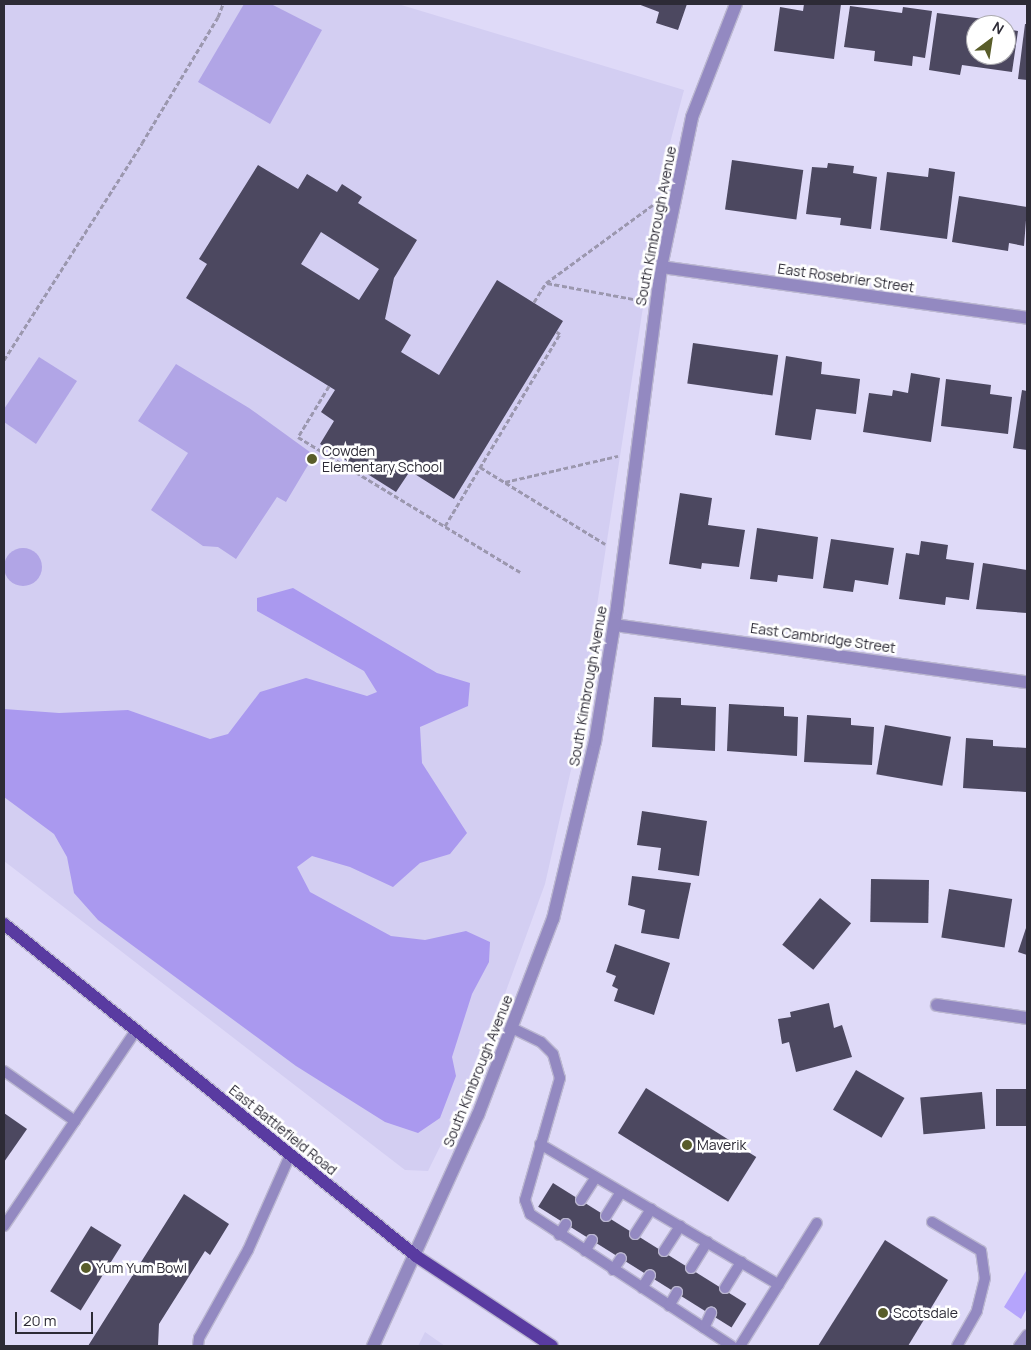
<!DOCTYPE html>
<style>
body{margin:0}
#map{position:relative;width:1031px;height:1350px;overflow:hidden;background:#dfdaf8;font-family:Manrope,sans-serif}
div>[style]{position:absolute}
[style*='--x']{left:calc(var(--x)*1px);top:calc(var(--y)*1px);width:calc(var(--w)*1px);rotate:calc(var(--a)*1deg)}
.built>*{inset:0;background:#d3cef2}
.green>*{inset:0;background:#b1a5e6}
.round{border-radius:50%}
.forest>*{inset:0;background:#aa99ef}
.water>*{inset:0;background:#b5a4fc}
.building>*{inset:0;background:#4c4860;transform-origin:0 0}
.path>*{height:3px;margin-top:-1.5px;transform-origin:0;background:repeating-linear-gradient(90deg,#9b97ae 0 5px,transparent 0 7.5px)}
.roads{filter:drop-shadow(1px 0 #bbb7d1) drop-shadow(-1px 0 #bbb7d1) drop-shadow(0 1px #bbb7d1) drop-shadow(0 -1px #bbb7d1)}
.lane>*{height:10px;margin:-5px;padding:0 5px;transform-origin:5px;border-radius:5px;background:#9389c1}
.street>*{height:12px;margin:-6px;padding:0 6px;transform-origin:6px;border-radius:6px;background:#9389c1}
.primary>*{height:12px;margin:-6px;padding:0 6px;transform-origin:6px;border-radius:6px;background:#593ba1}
.dots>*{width:14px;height:14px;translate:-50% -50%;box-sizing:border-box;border:2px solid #fff;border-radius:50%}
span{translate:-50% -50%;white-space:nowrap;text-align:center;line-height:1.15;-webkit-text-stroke:5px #fff;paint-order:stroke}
.street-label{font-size:14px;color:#2d2b36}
.poi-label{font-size:14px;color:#2d2b36}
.left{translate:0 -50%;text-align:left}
.frame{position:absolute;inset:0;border:5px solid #2d2b36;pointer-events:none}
.north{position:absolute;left:966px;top:15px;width:50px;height:50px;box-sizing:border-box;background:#fff;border:1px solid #abaaaf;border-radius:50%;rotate:31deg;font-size:14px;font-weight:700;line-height:20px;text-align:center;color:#2d2b36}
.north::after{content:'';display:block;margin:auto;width:18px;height:22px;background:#595d2a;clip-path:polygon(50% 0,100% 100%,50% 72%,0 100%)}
.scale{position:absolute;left:15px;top:1312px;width:78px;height:22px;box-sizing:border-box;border:2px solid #2d2b36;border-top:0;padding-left:6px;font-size:15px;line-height:18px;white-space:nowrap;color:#2d2b36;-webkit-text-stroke:4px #fff;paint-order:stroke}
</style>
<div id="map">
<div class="built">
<i style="clip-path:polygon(4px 4px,398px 4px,684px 90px,666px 158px,573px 761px,545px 884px,475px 1076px,428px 1171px,405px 1170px,4px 861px)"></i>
<i style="clip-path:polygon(425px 1332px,445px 1346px,418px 1346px)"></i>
</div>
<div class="green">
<i style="clip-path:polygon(244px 4px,271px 4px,322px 30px,270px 124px,198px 82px)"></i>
<i style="clip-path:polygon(39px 357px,77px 381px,36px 444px,4px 422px,4px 409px)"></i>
<i style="clip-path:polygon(176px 364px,249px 408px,314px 455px,286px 502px,277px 497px,236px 559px,218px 547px,203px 546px,151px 510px,188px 453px,138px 421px)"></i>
<i class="round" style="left:4px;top:548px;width:38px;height:38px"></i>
</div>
<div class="forest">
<i style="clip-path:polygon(293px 588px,437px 673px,470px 683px,468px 706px,420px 727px,422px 763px,467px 833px,450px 854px,420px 863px,393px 887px,350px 867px,312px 856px,297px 867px,310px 892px,391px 936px,425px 940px,466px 931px,490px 942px,489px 962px,472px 994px,452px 1057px,456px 1076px,440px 1118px,418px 1133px,385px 1122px,296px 1066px,98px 920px,74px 893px,67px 857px,54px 834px,4px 797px,4px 709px,59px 713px,128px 710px,210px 739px,228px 734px,260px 692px,306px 678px,367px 696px,377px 692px,364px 671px,257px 611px,257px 598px)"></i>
</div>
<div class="water">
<i style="clip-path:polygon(1026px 1271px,1027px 1308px,1021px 1319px,1004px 1307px)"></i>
</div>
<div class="building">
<i style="clip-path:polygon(638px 4px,687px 4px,678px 30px,656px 23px,659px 12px)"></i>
<i style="clip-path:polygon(804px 4px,841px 4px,834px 59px,774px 51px,780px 7px,803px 11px)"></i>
<i style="clip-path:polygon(850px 6px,902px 13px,903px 7px,932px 11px,925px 58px,913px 56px,912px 66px,874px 61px,875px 51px,844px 47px)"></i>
<i style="clip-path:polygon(937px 13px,984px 19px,983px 25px,976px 25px,976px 55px,1006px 55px,1006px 29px,1018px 31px,1012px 72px,962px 65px,960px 75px,929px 70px)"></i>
<i style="clip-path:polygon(1025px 24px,1027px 24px,1027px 80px,1018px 79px)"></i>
<i style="left:732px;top:160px;width:72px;height:50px;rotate:8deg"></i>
<i style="clip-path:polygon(828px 163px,854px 166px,853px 173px,877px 177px,871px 229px,840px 225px,841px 218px,806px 214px,812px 167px,827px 168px)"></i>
<i style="clip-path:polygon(evenodd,258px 165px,298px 189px,307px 174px,337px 192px,342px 184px,362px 197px,358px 203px,417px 240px,394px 278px,385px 319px,411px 335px,401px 352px,439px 375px,497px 280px,563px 321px,454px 499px,410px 471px,396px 492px,320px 444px,334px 421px,321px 412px,335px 390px,186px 298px,207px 264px,199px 259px,258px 165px,321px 232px,379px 269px,359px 300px,301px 264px,321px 232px)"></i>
<i style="clip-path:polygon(929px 168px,955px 172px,947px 239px,880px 230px,887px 172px,928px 177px)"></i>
<i style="clip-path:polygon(959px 196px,1027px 207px,1024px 246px,1009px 243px,1008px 251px,952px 242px)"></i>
<i style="left:693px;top:343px;width:86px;height:41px;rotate:8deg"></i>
<i style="clip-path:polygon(786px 356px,822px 362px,821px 374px,860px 379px,856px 414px,816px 409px,811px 440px,775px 435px)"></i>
<i style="clip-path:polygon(911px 373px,940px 378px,931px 442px,863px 432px,869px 393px,892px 396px,893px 390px,908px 393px)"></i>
<i style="clip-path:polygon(946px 379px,991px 385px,990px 394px,1012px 397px,1008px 434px,941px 426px)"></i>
<i style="clip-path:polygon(1022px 390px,1027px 391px,1027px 450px,1013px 448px)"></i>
<i style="clip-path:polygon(680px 493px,712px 498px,708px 525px,745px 530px,739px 567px,702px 563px,701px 569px,669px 564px)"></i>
<i style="clip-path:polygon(757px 528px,818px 537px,813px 579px,778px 575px,777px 582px,750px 579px)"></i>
<i style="clip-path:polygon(831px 539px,894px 548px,888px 585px,855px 580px,853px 592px,823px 588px)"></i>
<i style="clip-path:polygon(921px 541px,948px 545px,946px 559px,974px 563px,969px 600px,946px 597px,945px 605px,899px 599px,906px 553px,919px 555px)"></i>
<i style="clip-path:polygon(983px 563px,1027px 570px,1027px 613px,976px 609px)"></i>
<i style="clip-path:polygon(654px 697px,681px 698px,681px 705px,716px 707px,715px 751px,652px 747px)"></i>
<i style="clip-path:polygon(729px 704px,784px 707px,784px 716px,798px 717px,797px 756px,727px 751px)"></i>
<i style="clip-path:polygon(807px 715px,851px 718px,851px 725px,874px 727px,872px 765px,804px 762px)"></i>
<i style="left:885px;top:725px;width:67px;height:50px;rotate:10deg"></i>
<i style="clip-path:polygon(966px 738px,993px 740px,993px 746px,1027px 748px,1026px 792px,963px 788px)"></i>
<i style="clip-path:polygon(642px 811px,707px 821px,699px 876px,658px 870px,661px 848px,637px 845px)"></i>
<i style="clip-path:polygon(632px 876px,691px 883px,679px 939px,641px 933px,645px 910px,628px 905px)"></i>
<i style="left:871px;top:879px;width:58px;height:43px;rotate:1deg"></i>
<i style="left:949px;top:889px;width:64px;height:49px;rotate:9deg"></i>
<i style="left:820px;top:898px;width:40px;height:60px;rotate:39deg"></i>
<i style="clip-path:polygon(1027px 925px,1027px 955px,1018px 952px)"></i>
<i style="clip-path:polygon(615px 944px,670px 963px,654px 1015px,614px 1001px,618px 989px,612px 986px,616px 976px,606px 972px)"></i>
<i style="clip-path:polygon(829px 1003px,834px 1028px,842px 1025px,852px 1057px,796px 1072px,789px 1042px,782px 1044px,778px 1019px,791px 1017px,790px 1012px)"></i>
<i style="left:856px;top:1070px;width:56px;height:46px;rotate:30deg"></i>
<i style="left:646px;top:1088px;width:130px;height:53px;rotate:32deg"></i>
<i style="left:1027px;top:1089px;width:37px;height:31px;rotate:90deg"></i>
<i style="left:982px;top:1092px;width:37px;height:62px;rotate:85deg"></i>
<i style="clip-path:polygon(4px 1113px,27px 1129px,4px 1162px)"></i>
<i style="left:553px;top:1183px;width:228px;height:28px;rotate:32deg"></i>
<i style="clip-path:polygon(184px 1194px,229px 1224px,210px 1255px,205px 1251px,159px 1324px,158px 1346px,88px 1346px)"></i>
<i style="left:91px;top:1226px;width:36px;height:77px;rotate:32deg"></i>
<i style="clip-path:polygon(885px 1240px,948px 1280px,908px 1346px,818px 1346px)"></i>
</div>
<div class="path">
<i style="--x:547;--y:283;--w:94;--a:10.5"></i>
<i style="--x:534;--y:302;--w:22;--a:-58"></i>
<i style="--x:546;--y:283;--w:134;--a:-36.2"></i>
<i style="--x:4;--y:360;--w:257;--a:-57.5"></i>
<i style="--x:142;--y:143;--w:147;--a:-58.9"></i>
<i style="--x:218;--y:17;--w:14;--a:-69"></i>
<i style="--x:329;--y:386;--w:60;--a:121.3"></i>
<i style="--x:298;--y:437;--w:260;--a:31.3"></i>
<i style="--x:480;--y:467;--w:147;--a:31.6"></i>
<i style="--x:505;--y:482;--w:116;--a:-13"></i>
<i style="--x:445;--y:526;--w:224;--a:-59.1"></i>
<i style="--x:560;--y:334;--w:4;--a:-146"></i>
</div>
<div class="roads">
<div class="lane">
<i style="--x:512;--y:1028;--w:32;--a:26"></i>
<i style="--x:541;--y:1042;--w:17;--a:45"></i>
<i style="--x:553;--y:1054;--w:25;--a:74"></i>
<i style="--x:560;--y:1078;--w:127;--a:106"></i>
<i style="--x:525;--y:1200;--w:15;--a:70"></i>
<i style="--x:530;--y:1214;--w:241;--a:33.2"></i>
<i style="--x:4;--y:1071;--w:87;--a:35.2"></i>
<i style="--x:540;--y:1144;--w:277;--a:30.5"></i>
<i style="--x:581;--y:1200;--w:27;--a:-57"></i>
<i style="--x:606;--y:1216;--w:28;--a:-58"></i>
<i style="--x:932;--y:1222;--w:57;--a:30.6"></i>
<i style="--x:981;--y:1251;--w:27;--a:82"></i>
<i style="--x:985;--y:1278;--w:34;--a:104"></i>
<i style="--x:977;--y:1311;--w:40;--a:119.7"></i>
<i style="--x:4;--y:1226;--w:236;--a:-56"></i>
<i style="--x:635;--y:1234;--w:30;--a:-57"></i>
<i style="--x:559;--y:1235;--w:13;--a:-58"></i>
<i style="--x:585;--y:1251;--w:13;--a:-58"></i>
<i style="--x:664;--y:1251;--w:30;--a:-57"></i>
<i style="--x:691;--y:1268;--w:31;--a:-58"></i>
<i style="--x:613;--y:1270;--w:14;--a:-56"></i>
<i style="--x:642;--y:1288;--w:15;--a:-58"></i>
<i style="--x:725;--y:1288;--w:31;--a:-58"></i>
<i style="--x:669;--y:1306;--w:16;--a:-60"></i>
<i style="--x:704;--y:1328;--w:17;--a:-65"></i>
<i style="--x:198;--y:1346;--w:8;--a:-83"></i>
<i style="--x:199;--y:1338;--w:101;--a:-60.9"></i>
<i style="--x:248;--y:1250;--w:104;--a:-66.1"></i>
<i style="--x:740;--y:1346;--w:145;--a:-58"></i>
<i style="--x:1019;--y:1346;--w:14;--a:-54"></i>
</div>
<div class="street">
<i style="--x:661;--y:267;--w:370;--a:7.9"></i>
<i style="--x:614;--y:625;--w:417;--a:7.9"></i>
<i style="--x:937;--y:1005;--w:91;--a:8.2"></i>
<i style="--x:373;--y:1346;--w:254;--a:-65.6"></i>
<i style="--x:478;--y:1115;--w:210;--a:-69.1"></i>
<i style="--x:553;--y:919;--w:182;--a:-76.7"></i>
<i style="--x:595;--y:742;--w:137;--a:-80.7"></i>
<i style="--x:617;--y:607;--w:343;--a:-82.6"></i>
<i style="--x:661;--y:267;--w:153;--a:-78.3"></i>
<i style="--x:692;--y:117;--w:121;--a:-68.7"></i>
</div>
<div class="primary">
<i style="--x:4;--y:924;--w:529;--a:38.86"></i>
<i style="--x:416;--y:1256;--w:163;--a:33.5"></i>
</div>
</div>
<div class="dots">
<i style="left:312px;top:459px;background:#595d2a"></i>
<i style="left:687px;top:1145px;background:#595d2a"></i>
<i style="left:86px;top:1268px;background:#595d2a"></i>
<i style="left:883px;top:1313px;background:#595d2a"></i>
</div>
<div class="street-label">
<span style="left:656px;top:226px;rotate:-79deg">South Kimbrough Avenue</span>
<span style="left:846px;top:278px;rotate:8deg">East Rosebrier Street</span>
<span style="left:823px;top:638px;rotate:8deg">East Cambridge Street</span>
<span style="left:588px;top:686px;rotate:-80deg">South Kimbrough Avenue</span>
<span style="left:478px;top:1071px;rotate:-68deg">South Kimbrough Avenue</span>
<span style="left:283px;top:1130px;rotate:39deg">East Battlefield Road</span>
</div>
<div class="poi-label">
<span class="left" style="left:322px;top:459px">Cowden<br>Elementary School</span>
<span class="left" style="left:697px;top:1145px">Maverik</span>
<span class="left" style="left:96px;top:1268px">Yum Yum Bowl</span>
<span class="left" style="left:893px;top:1313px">Scotsdale</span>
</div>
<div class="frame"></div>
<div class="north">N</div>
<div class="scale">20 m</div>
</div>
